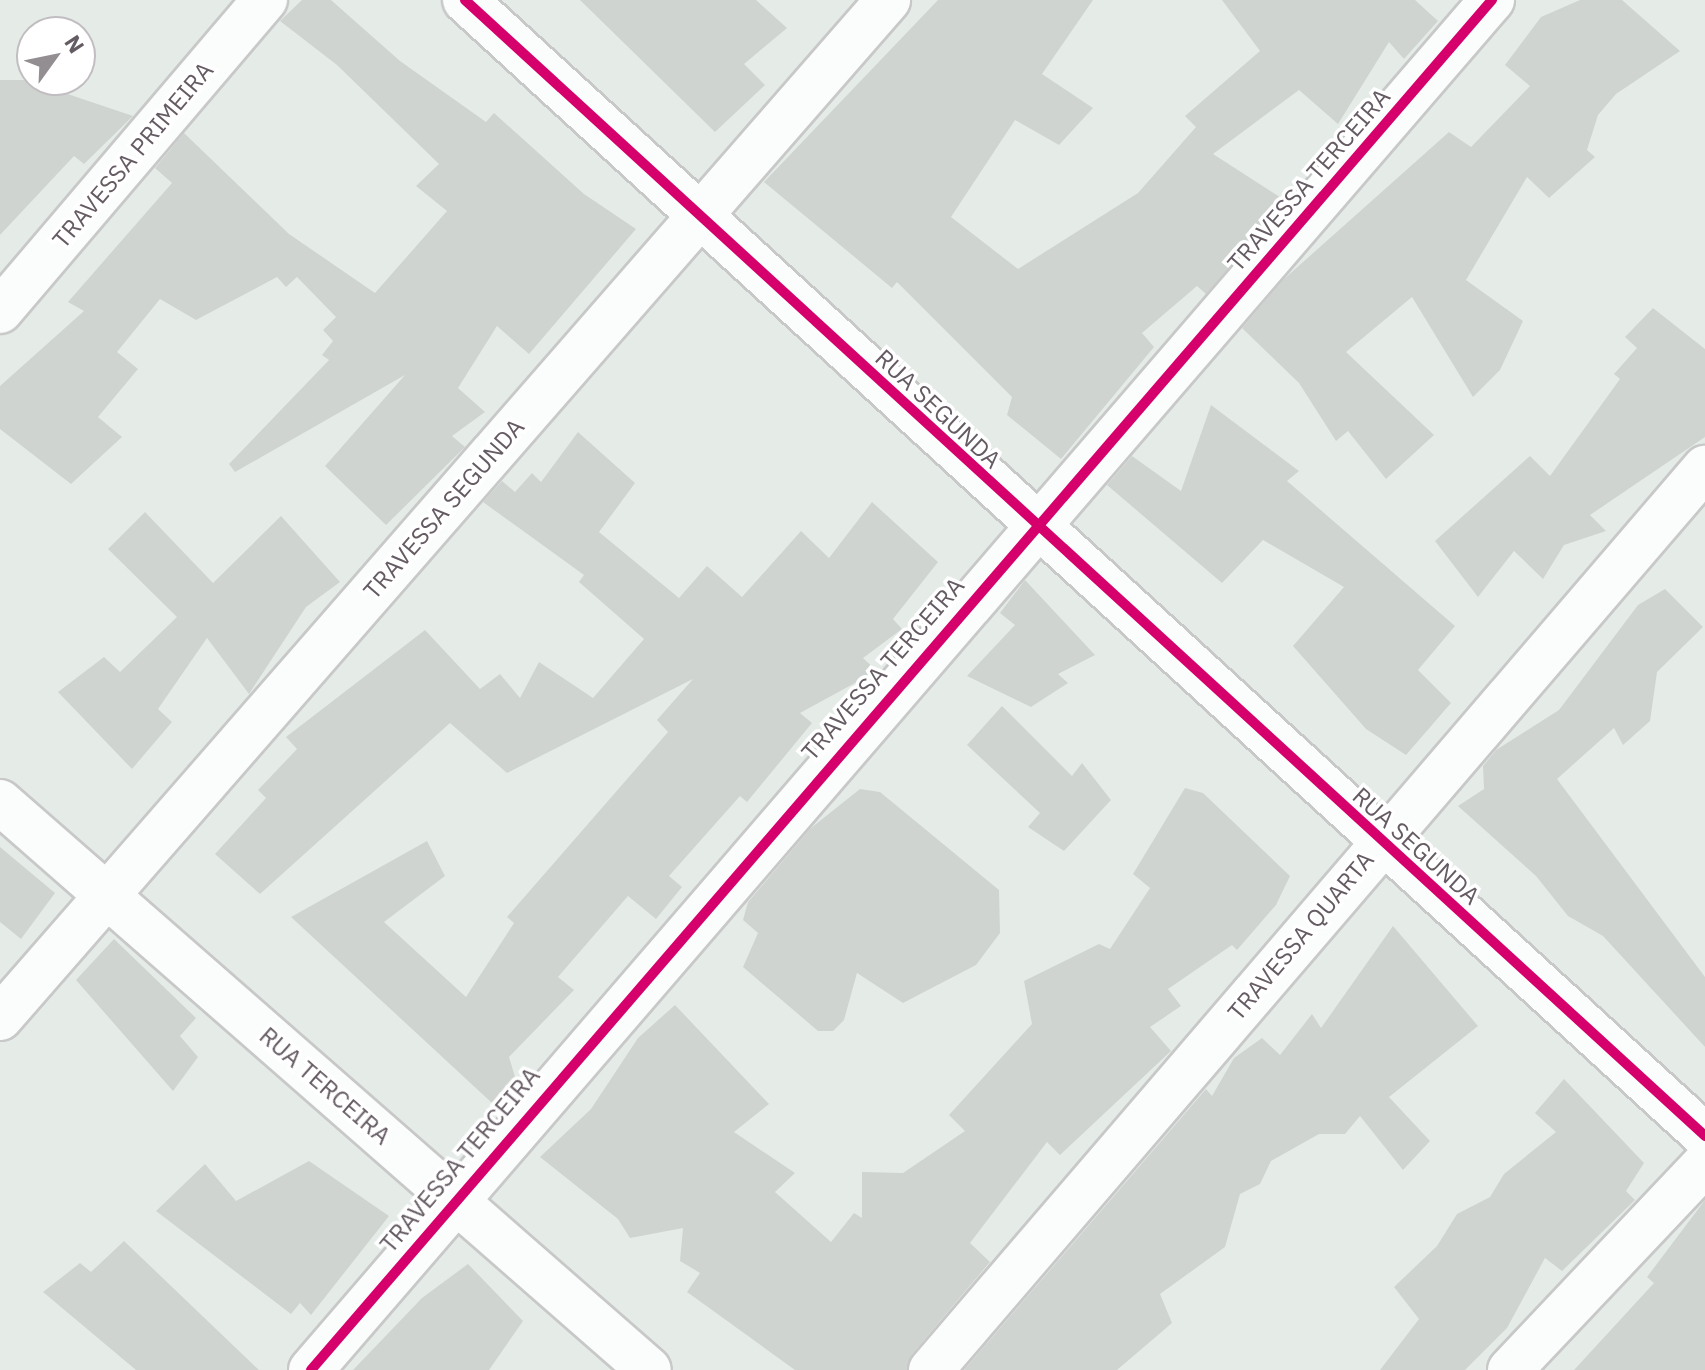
<!DOCTYPE html>
<style>
body{margin:0}
#map{position:relative;width:1705px;height:1370px;overflow:hidden;background:#e5ece8;font-family:"IBM Plex Sans",sans-serif}
div>[style]{position:absolute}
[style*='--x']{left:calc(var(--x)*1px);top:calc(var(--y)*1px);width:calc(var(--w)*1px);rotate:calc(var(--a)*1deg)}
.building>*{inset:0;background:#cfd4d0}
.roads{filter:drop-shadow(2px 0 #c8c8c8) drop-shadow(-2px 0 #c8c8c8) drop-shadow(0 2px #c8c8c8) drop-shadow(0 -2px #c8c8c8)}
.minor>*{height:44px;margin:-22px;padding:0 22px;transform-origin:22px;border-radius:22px;background:#fbfcfc}
.cycleway>*{height:10px;margin:-5px;padding:0 5px;transform-origin:5px;border-radius:5px;background:#d6006c}
span{translate:-50% -50%;white-space:nowrap;text-align:center;line-height:1.15;-webkit-text-stroke:7px #fff;paint-order:stroke}
.street-label{font-size:24px;color:#655b63}
.north{position:absolute;left:16px;top:16px;width:80px;height:80px;box-sizing:border-box;background:#fff;border:2px solid #c1bdc1;border-radius:50%;rotate:57deg;font-size:22px;font-weight:700;line-height:32px;text-align:center;color:#655b63}
.north::after{content:'';display:block;margin:auto;width:28px;height:36px;background:#928e92;clip-path:polygon(50% 0,100% 100%,50% 72%,0 100%)}
</style>
<div id="map">
<div class="building">
<i style="clip-path:polygon(302px 0,331px 0,400px 61px,486px 122px,494px 113px,584px 194px,636px 229px,529px 354px,497px 326px,458px 388px,485px 412px,452px 436px,465px 447px,386px 525px,325px 466px,405px 375px,235px 472px,229px 464px,329px 360px,322px 355px,333px 341px,323px 330px,336px 317px,297px 277px,286px 287px,277px 277px,196px 320px,160px 299px,117px 352px,138px 369px,98px 417px,122px 437px,71px 484px,0 429px,0 386px,84px 311px,68px 302px,172px 183px,155px 168px,184px 133px,289px 234px,375px 293px,447px 211px,416px 186px,439px 164px,337px 65px,280px 21px)"></i>
<i style="clip-path:polygon(580px 0,756px 0,787px 28px,744px 64px,765px 85px,715px 132px)"></i>
<i style="clip-path:polygon(938px 0,1093px 0,1042px 74px,1093px 108px,1059px 145px,1015px 120px,951px 217px,1018px 269px,1138px 193px,1196px 127px,1185px 116px,1260px 51px,1222px 0,1415px 0,1438px 21px,1404px 59px,1389px 42px,1338px 124px,1299px 90px,1213px 154px,1286px 201px,1206px 294px,1197px 286px,1142px 333px,1154px 347px,1061px 459px,1007px 415px,1012px 397px,897px 282px,892px 288px,764px 182px)"></i>
<i style="clip-path:polygon(1580px 0,1622px 0,1680px 51px,1616px 94px,1598px 115px,1587px 150px,1595px 157px,1549px 198px,1527px 177px,1466px 280px,1523px 321px,1500px 370px,1473px 397px,1412px 297px,1346px 352px,1434px 435px,1386px 479px,1348px 431px,1336px 441px,1299px 383px,1242px 328px,1284px 279px,1449px 132px,1471px 147px,1530px 86px,1505px 65px,1541px 17px)"></i>
<i style="clip-path:polygon(0 80px,26px 80px,133px 116px,84px 164px,74px 156px,0 235px)"></i>
<i style="clip-path:polygon(1653px 308px,1705px 349px,1705px 437px,1590px 515px,1606px 531px,1564px 545px,1543px 579px,1514px 551px,1478px 597px,1435px 541px,1530px 456px,1550px 476px,1620px 379px,1614px 374px,1637px 348px,1625px 337px)"></i>
<i style="clip-path:polygon(1211px 405px,1299px 471px,1287px 481px,1455px 626px,1418px 670px,1451px 703px,1406px 755px,1366px 729px,1293px 646px,1344px 587px,1263px 540px,1222px 583px,1107px 485px,1132px 456px,1181px 491px)"></i>
<i style="clip-path:polygon(578px 432px,635px 483px,599px 532px,679px 598px,707px 566px,742px 597px,801px 531px,829px 558px,872px 502px,938px 562px,893px 619px,902px 629px,863px 658px,877px 671px,800px 713px,812px 723px,747px 802px,740px 796px,669px 876px,682px 887px,656px 919px,628px 896px,558px 977px,574px 990px,509px 1057px,515px 1077px,492px 1103px,291px 917px,427px 841px,445px 876px,384px 922px,466px 997px,514px 923px,507px 917px,668px 732px,657px 720px,693px 679px,507px 773px,450px 723px,260px 894px,215px 854px,266px 798px,258px 790px,297px 749px,286px 737px,425px 630px,480px 689px,500px 674px,520px 698px,539px 662px,593px 698px,644px 639px,579px 582px,584px 575px,483px 502px,502px 481px,515px 492px,532px 473px,541px 482px)"></i>
<i style="clip-path:polygon(145px 512px,213px 583px,281px 516px,340px 582px,306px 607px,249px 694px,207px 638px,158px 709px,172px 722px,132px 769px,58px 692px,104px 657px,120px 672px,177px 617px,108px 549px)"></i>
<i style="clip-path:polygon(1025px 580px,1095px 655px,1058px 674px,1068px 683px,1031px 707px,967px 676px,1015px 625px,1000px 613px)"></i>
<i style="clip-path:polygon(1665px 589px,1703px 627px,1657px 672px,1650px 721px,1623px 745px,1614px 728px,1557px 779px,1705px 977px,1705px 1047px,1603px 936px,1568px 916px,1536px 876px,1458px 806px,1484px 789px,1483px 766px,1496px 750px,1559px 710px,1638px 605px)"></i>
<i style="clip-path:polygon(1002px 706px,1072px 776px,1082px 763px,1111px 800px,1064px 851px,1028px 827px,1040px 813px,967px 745px)"></i>
<i style="clip-path:polygon(1185px 788px,1203px 793px,1290px 876px,1276px 905px,1237px 950px,1232px 945px,1168px 989px,1181px 1006px,1150px 1027px,1171px 1051px,1060px 1155px,1047px 1142px,970px 1243px,990px 1262px,912px 1354px,907px 1370px,795px 1370px,687px 1292px,700px 1273px,680px 1261px,683px 1228px,630px 1238px,618px 1219px,540px 1157px,591px 1109px,638px 1038px,675px 1005px,769px 1104px,734px 1132px,795px 1173px,775px 1192px,831px 1242px,854px 1213px,862px 1218px,862px 1172px,903px 1173px,965px 1131px,949px 1115px,1032px 1024px,1024px 981px,1099px 944px,1110px 949px,1150px 888px,1133px 874px)"></i>
<i style="clip-path:polygon(860px 789px,880px 792px,999px 890px,1000px 933px,976px 965px,903px 1003px,857px 973px,844px 1020px,833px 1031px,818px 1031px,743px 967px,758px 933px,743px 920px,748px 902px,811px 828px)"></i>
<i style="clip-path:polygon(0 847px,55px 893px,21px 939px,0 922px)"></i>
<i style="clip-path:polygon(1393px 926px,1478px 1026px,1389px 1097px,1430px 1141px,1403px 1170px,1360px 1116px,1345px 1134px,1319px 1134px,1271px 1161px,1260px 1184px,1240px 1194px,1225px 1247px,1160px 1294px,1172px 1323px,1117px 1370px,964px 1370px,1206px 1089px,1212px 1096px,1234px 1058px,1262px 1038px,1280px 1055px,1312px 1014px,1321px 1028px)"></i>
<i style="clip-path:polygon(114px 939px,196px 1018px,180px 1036px,198px 1057px,173px 1091px,76px 980px)"></i>
<i style="clip-path:polygon(1564px 1079px,1644px 1163px,1626px 1191px,1635px 1200px,1562px 1271px,1545px 1258px,1507px 1328px,1465px 1370px,1380px 1370px,1419px 1319px,1394px 1287px,1437px 1246px,1457px 1214px,1490px 1197px,1504px 1174px,1556px 1132px,1535px 1113px)"></i>
<i style="clip-path:polygon(309px 1161px,389px 1216px,311px 1315px,300px 1303px,291px 1314px,156px 1211px,205px 1164px,236px 1201px)"></i>
<i style="clip-path:polygon(1705px 1200px,1705px 1370px,1574px 1370px,1654px 1283px,1647px 1277px)"></i>
<i style="clip-path:polygon(124px 1241px,259px 1370px,136px 1370px,43px 1292px,80px 1263px,91px 1272px)"></i>
<i style="clip-path:polygon(468px 1264px,523px 1321px,489px 1370px,353px 1370px,422px 1298px)"></i>
</div>
<div class="roads">
<div class="minor">
<i style="--x:465;--y:0;--w:1682;--a:42.49"></i>
<i style="--x:0;--y:311;--w:409;--a:-49.6"></i>
<i style="--x:0;--y:802;--w:862;--a:41.19"></i>
<i style="--x:0;--y:1018;--w:1351;--a:-48.9"></i>
<i style="--x:311;--y:1370;--w:1809;--a:-49.24"></i>
<i style="--x:931;--y:1370;--w:1189;--a:-49.37"></i>
<i style="--x:1510;--y:1370;--w:284;--a:-46.6"></i>
</div>
</div>
<div class="cycleway">
<i style="--x:465;--y:0;--w:1682;--a:42.49"></i>
<i style="--x:311;--y:1370;--w:1809;--a:-49.24"></i>
</div>
<div class="street-label">
<span style="left:133px;top:155px;rotate:-50deg">TRAVESSA PRIMEIRA</span>
<span style="left:1309px;top:180px;rotate:-49deg">TRAVESSA TERCEIRA</span>
<span style="left:938px;top:409px;rotate:43deg">RUA SEGUNDA</span>
<span style="left:444px;top:509px;rotate:-49deg">TRAVESSA SEGUNDA</span>
<span style="left:883px;top:669px;rotate:-49deg">TRAVESSA TERCEIRA</span>
<span style="left:1416px;top:846px;rotate:42deg">RUA SEGUNDA</span>
<span style="left:1301px;top:936px;rotate:-50deg">TRAVESSA QUARTA</span>
<span style="left:325px;top:1086px;rotate:41deg">RUA TERCEIRA</span>
<span style="left:460px;top:1160px;rotate:-50deg">TRAVESSA TERCEIRA</span>
</div>
<div class="north">N</div>
</div>
